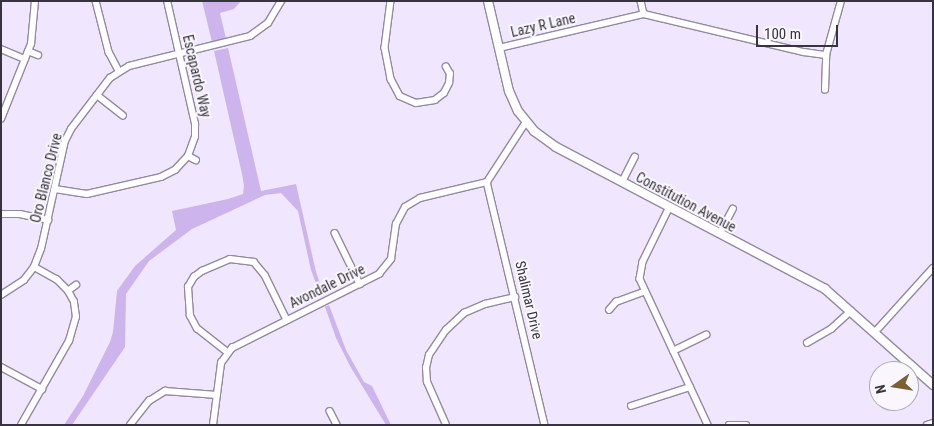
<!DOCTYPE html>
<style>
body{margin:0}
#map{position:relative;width:934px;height:426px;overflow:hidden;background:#f0e6fd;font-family:"Roboto Condensed",sans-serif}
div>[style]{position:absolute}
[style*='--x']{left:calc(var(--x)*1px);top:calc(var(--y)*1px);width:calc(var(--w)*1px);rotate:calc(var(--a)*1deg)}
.green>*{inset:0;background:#cdb4ed}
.roads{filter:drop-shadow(1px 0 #9389a2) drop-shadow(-1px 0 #9389a2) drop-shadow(0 1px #9389a2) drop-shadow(0 -1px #9389a2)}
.minor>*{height:5.5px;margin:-2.75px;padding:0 2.75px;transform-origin:2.75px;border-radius:2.75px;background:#fff}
.major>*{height:8px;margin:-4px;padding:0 4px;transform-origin:4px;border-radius:4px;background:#fff}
span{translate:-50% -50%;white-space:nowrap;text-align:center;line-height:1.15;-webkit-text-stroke:4px #f9f7fd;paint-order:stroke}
.street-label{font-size:14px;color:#38343f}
.frame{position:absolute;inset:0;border:2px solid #38343f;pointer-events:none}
.north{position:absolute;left:869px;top:361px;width:50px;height:50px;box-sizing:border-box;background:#f9f7fd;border:1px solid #aca9b1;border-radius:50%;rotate:257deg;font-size:14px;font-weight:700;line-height:20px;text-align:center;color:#38343f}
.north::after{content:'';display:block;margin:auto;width:18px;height:22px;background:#7c5f33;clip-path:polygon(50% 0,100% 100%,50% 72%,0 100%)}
.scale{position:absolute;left:756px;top:25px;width:82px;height:22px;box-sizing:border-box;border:2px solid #38343f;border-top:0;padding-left:6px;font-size:15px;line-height:18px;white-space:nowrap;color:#38343f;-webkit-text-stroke:4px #f9f7fd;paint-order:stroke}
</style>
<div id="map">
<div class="green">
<i style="clip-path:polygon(202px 1px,241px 1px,234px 9px,220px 13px,226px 39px,212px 42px)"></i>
<i style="clip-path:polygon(228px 48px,261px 191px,296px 184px,316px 272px,324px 295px,321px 297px,311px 270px,298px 211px,281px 193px,265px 195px,192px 229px,149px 261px,126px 294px,125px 347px,72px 425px,64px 425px,83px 396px,110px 342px,113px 332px,117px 291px,135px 266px,176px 230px,172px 211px,228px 199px,243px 194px,244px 186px,242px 174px,214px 51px)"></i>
<i style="clip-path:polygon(329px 305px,346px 350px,364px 382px,372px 386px,391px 425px,386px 425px,350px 366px,336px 338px,325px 307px)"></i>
</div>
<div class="roads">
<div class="minor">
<i style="--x:96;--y:1;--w:53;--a:75.7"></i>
<i style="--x:109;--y:52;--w:21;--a:62"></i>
<i style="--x:391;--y:1;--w:47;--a:97.3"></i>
<i style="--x:385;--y:48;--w:32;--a:79"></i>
<i style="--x:391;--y:79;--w:19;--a:62"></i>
<i style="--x:400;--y:96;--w:17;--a:24"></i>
<i style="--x:416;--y:103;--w:19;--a:-9"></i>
<i style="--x:435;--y:100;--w:11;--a:-38"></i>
<i style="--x:444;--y:93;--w:11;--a:-63"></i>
<i style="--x:449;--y:83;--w:9;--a:-84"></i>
<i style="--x:450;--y:74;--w:8;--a:-120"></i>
<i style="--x:641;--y:1;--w:13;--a:77"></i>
<i style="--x:499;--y:48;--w:149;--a:-13.2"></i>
<i style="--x:644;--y:14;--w:164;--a:13.4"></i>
<i style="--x:804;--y:52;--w:22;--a:8"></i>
<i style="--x:1;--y:49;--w:26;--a:23"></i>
<i style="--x:28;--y:51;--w:11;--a:22"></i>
<i style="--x:825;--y:90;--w:35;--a:-88"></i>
<i style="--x:826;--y:55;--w:56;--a:-74.5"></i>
<i style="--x:97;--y:95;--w:33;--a:38"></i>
<i style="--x:1;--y:119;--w:81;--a:-68.2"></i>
<i style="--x:31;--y:44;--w:43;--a:-84.7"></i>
<i style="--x:188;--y:156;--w:9;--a:27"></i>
<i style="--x:487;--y:182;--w:250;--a:76.6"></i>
<i style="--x:622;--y:182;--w:28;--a:-63"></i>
<i style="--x:55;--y:189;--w:32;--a:9"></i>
<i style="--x:87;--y:194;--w:76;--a:-12.9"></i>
<i style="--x:161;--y:177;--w:16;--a:-27"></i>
<i style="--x:175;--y:170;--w:19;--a:-47"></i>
<i style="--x:188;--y:156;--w:20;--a:-70"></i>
<i style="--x:195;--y:137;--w:13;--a:-90"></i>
<i style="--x:195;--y:124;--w:126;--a:-102.8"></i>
<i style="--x:670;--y:207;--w:61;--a:116.1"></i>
<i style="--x:643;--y:262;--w:17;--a:100"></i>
<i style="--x:640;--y:279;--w:161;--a:65"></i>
<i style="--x:1;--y:214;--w:19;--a:0"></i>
<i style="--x:20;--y:214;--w:29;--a:12"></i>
<i style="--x:335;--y:233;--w:57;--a:63.9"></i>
<i style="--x:720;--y:233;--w:27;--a:-62"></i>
<i style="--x:68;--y:291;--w:10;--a:-37"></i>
<i style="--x:1;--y:295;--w:27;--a:-33"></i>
<i style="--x:24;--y:280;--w:16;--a:-52"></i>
<i style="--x:34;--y:267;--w:19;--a:-69"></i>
<i style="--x:41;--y:249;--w:111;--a:-77.5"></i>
<i style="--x:65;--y:141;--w:13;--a:-63"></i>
<i style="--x:71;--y:129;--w:64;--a:-52.6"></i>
<i style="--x:110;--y:78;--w:22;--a:-32"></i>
<i style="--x:129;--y:66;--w:125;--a:-13.9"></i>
<i style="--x:250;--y:36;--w:22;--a:-36"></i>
<i style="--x:268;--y:23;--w:26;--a:-59"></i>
<i style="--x:609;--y:310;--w:11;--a:-49"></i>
<i style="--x:616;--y:302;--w:30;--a:-20"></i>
<i style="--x:875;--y:332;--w:86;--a:-47.8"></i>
<i style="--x:807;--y:343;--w:28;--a:-30"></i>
<i style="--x:831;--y:329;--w:27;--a:-42"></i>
<i style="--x:673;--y:351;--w:37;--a:-26"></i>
<i style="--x:228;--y:353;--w:39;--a:-142"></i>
<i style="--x:197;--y:329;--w:15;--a:-118"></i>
<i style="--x:190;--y:316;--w:29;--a:-94"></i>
<i style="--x:188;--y:287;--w:12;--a:-59"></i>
<i style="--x:194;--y:277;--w:10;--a:-37"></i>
<i style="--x:202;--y:271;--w:30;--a:-23"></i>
<i style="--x:230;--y:259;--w:24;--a:7"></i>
<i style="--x:254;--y:262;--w:17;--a:50"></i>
<i style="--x:265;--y:275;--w:50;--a:63.9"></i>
<i style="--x:1;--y:367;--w:47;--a:28.2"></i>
<i style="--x:631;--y:406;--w:62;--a:-17.9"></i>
<i style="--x:330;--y:411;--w:16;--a:63"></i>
<i style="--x:21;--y:425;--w:97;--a:-60.3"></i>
<i style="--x:69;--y:341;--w:25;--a:-74"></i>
<i style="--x:76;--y:317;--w:15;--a:-98"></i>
<i style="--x:74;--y:302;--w:13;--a:-119"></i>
<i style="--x:68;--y:291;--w:16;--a:-135"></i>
<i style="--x:57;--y:280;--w:26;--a:-151"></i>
<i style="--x:130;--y:425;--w:31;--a:-52"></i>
<i style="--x:149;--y:401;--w:19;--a:-32"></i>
<i style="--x:165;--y:391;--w:52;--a:4.4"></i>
<i style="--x:213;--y:425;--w:63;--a:-82.6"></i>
<i style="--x:221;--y:363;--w:19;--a:-54"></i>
<i style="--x:232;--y:348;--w:165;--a:-26.7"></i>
<i style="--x:379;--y:274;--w:19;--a:-51"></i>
<i style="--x:391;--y:259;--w:35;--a:-82"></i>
<i style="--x:396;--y:224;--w:19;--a:-62"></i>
<i style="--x:405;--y:207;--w:17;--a:-31"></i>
<i style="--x:420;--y:198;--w:69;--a:-13.4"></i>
<i style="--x:487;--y:182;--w:72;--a:-57"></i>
<i style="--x:446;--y:425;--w:47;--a:-113.8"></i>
<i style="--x:427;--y:382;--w:14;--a:-94"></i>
<i style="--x:426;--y:368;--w:13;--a:-77"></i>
<i style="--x:429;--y:355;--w:30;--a:-56"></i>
<i style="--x:446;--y:330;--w:25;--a:-43"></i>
<i style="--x:464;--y:313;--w:23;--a:-23"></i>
<i style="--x:485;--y:304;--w:31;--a:-13"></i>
<i style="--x:729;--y:425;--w:17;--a:0"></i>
<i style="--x:927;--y:425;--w:6;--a:-18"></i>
</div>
<div class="major">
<i style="--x:488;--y:1;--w:92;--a:76.9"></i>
<i style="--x:509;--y:91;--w:22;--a:66"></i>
<i style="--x:518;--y:111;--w:26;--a:51"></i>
<i style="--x:534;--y:131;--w:27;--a:36"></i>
<i style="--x:556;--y:147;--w:304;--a:27.8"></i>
<i style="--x:825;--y:289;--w:144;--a:41.6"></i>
</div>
</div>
<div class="street-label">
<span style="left:543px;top:25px;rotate:-13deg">Lazy R Lane</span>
<span style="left:197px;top:76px;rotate:77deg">Escapardo Way</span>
<span style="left:46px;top:178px;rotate:-76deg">Oro Blanco Drive</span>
<span style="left:686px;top:202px;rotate:28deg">Constitution Avenue</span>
<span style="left:327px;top:286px;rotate:-26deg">Avondale Drive</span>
<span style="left:529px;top:300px;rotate:77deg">Shalimar Drive</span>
</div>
<div class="frame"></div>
<div class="north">N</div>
<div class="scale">100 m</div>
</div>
